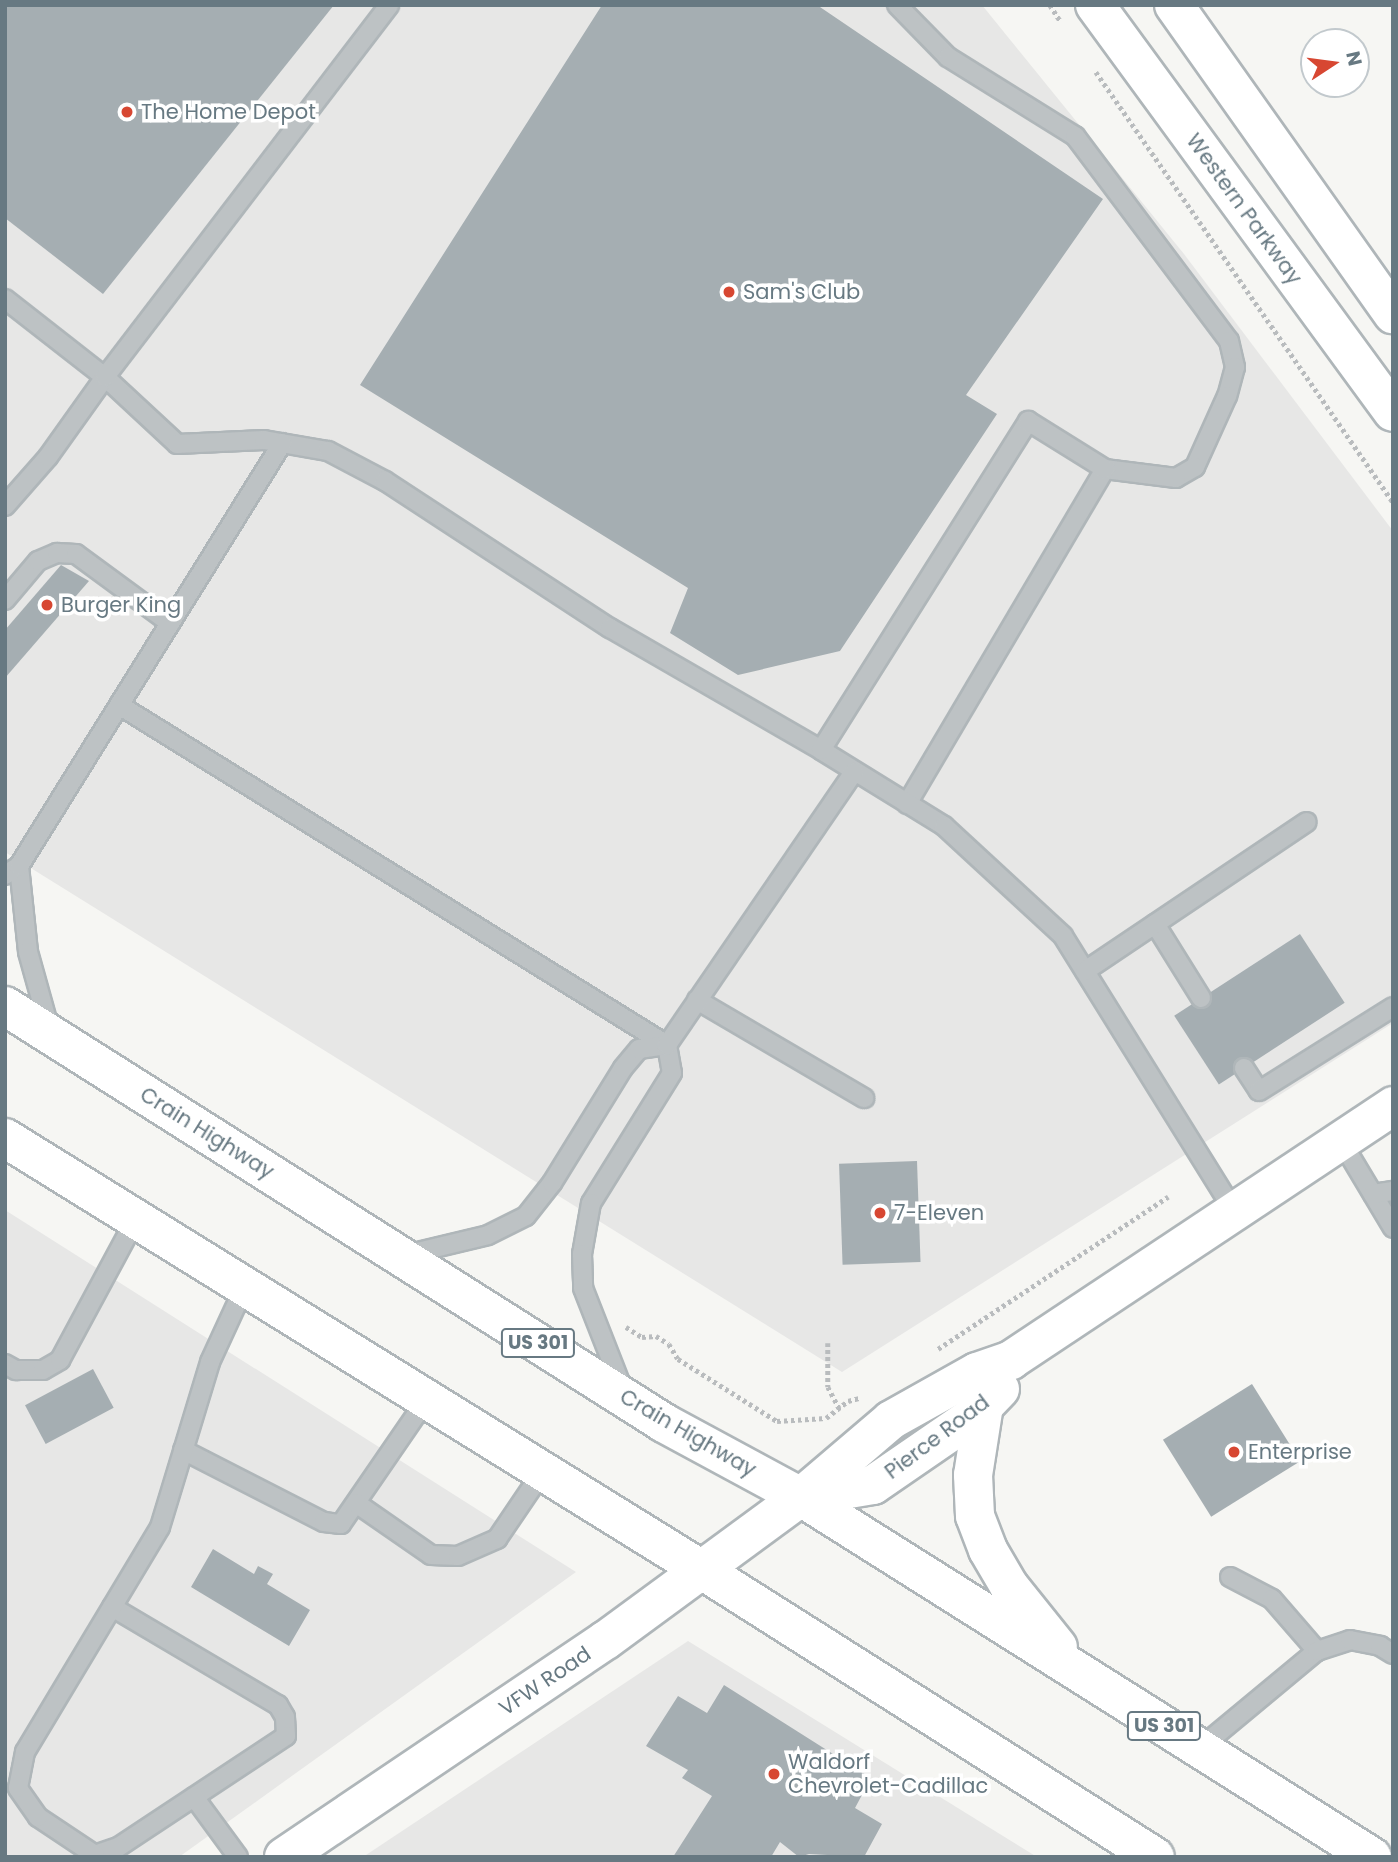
<!DOCTYPE html>
<style>
body{margin:0}
#map{position:relative;width:1398px;height:1862px;overflow:hidden;background:#f6f6f3;font-family:Poppins,sans-serif}
div>[style]{position:absolute}
[style*='--x']{left:calc(var(--x)*1px);top:calc(var(--y)*1px);width:calc(var(--w)*1px);rotate:calc(var(--a)*1deg)}
.built>*{inset:0;background:#e7e7e6}
.building>*{inset:0;background:#a5aeb2;transform-origin:0 0}
.path>*{height:4.5px;margin-top:-2.25px;transform-origin:0;background:repeating-linear-gradient(90deg,#b9bcbe 0 3.5px,transparent 0 7px)}
.roads{filter:drop-shadow(2px 0 #afb6b9) drop-shadow(-2px 0 #afb6b9) drop-shadow(0 2px #afb6b9) drop-shadow(0 -2px #afb6b9)}
.service>*{height:18px;margin:-9px;padding:0 9px;transform-origin:9px;border-radius:9px;background:#bdc2c4}
.secondary>*{height:38px;margin:-19px;padding:0 19px;transform-origin:19px;border-radius:19px;background:#fff}
.trunk>*{height:38px;margin:-19px;padding:0 19px;transform-origin:19px;border-radius:19px;background:#fff}
.dots>*{width:19px;height:19px;translate:-50% -50%;box-sizing:border-box;border:4px solid #fff;border-radius:50%}
span{translate:-50% -50%;white-space:nowrap;text-align:center;line-height:1.15;-webkit-text-stroke:7px #fff;paint-order:stroke}
.shield-label span{padding:2px 5px;background:#fff;border:2px solid;border-radius:5px;-webkit-text-stroke-width:0}
.shield-label{font-size:19px;color:#677982;font-weight:700}
.poi-label{font-size:21px;color:#677982}
.left{translate:0 -50%;text-align:left}
.street-label{font-size:21px;color:#677982}
.frame{position:absolute;inset:0;border:7px solid #677982;pointer-events:none}
.north{position:absolute;left:1300px;top:28px;width:70px;height:70px;box-sizing:border-box;background:#fff;border:2px solid #c2c9cd;border-radius:50%;rotate:77deg;font-size:19px;font-weight:700;line-height:28px;text-align:center;color:#677982}
.north::after{content:'';display:block;margin:auto;width:24px;height:32px;background:#d74732;clip-path:polygon(50% 0,100% 100%,50% 72%,0 100%)}
</style>
<div id="map">
<div class="built">
<i style="clip-path:polygon(5px 5px,982px 5px,1184px 254px,1393px 531px,1393px 1023px,842px 1372px,5px 852px)"></i>
<i style="clip-path:polygon(5px 1210px,576px 1572px,179px 1857px,5px 1857px)"></i>
<i style="clip-path:polygon(688px 1641px,1037px 1857px,363px 1857px)"></i>
</div>
<div class="building">
<i style="clip-path:polygon(5px 5px,334px 5px,103px 294px,5px 218px)"></i>
<i style="clip-path:polygon(602px 5px,817px 5px,1103px 199px,966px 395px,997px 414px,840px 651px,738px 675px,670px 633px,688px 588px,360px 385px)"></i>
<i style="clip-path:polygon(61px 565px,89px 581px,5px 678px,5px 630px)"></i>
<i style="left:1300px;top:934px;width:82px;height:150px;rotate:57deg"></i>
<i style="left:917px;top:1161px;width:101px;height:78px;rotate:88deg"></i>
<i style="left:93px;top:1369px;width:44px;height:77px;rotate:62deg"></i>
<i style="left:1252px;top:1384px;width:91px;height:105px;rotate:58deg"></i>
<i style="clip-path:polygon(213px 1549px,254px 1574px,258px 1566px,273px 1574px,267px 1584px,310px 1610px,289px 1646px,191px 1587px)"></i>
<i style="clip-path:polygon(724px 1685px,871px 1778px,855px 1808px,882px 1824px,864px 1857px,809px 1854px,799px 1857px,780px 1842px,771px 1857px,673px 1857px,712px 1796px,682px 1778px,688px 1770px,646px 1746px,678px 1696px,707px 1713px)"></i>
</div>
<div class="path">
<i style="--x:1050;--y:5;--w:20;--a:57"></i>
<i style="--x:1096;--y:72;--w:523;--a:55.37"></i>
<i style="--x:626;--y:1327;--w:19;--a:32"></i>
<i style="--x:642;--y:1337;--w:14;--a:-4"></i>
<i style="--x:656;--y:1336;--w:15;--a:32"></i>
<i style="--x:669;--y:1344;--w:17;--a:59"></i>
<i style="--x:678;--y:1359;--w:117;--a:32.1"></i>
<i style="--x:777;--y:1421;--w:49;--a:-3.5"></i>
<i style="--x:826;--y:1418;--w:28;--a:-38"></i>
<i style="--x:848;--y:1401;--w:11;--a:-15"></i>
<i style="--x:828;--y:1343;--w:44;--a:90"></i>
<i style="--x:828;--y:1387;--w:24;--a:62"></i>
<i style="--x:938;--y:1349;--w:276;--a:-33.5"></i>
</div>
<div class="roads">
<div class="service">
<i style="--x:897;--y:5;--w:73;--a:45.6"></i>
<i style="--x:948;--y:57;--w:150;--a:31.9"></i>
<i style="--x:1075;--y:136;--w:256;--a:53.1"></i>
<i style="--x:1229;--y:341;--w:27;--a:77"></i>
<i style="--x:1235;--y:367;--w:30;--a:105"></i>
<i style="--x:1227;--y:396;--w:78;--a:114.3"></i>
<i style="--x:1195;--y:467;--w:22;--a:150"></i>
<i style="--x:1176;--y:478;--w:72;--a:-172.8"></i>
<i style="--x:1105;--y:469;--w:389;--a:120.6"></i>
<i style="--x:5;--y:299;--w:127;--a:38"></i>
<i style="--x:105;--y:377;--w:98;--a:42.9"></i>
<i style="--x:177;--y:444;--w:87;--a:-2.6"></i>
<i style="--x:264;--y:440;--w:65;--a:9.8"></i>
<i style="--x:328;--y:451;--w:64;--a:27.8"></i>
<i style="--x:385;--y:481;--w:269;--a:33.2"></i>
<i style="--x:610;--y:628;--w:244;--a:30"></i>
<i style="--x:821;--y:750;--w:145;--a:31.7"></i>
<i style="--x:944;--y:826;--w:162;--a:42.7"></i>
<i style="--x:1063;--y:936;--w:325;--a:58.1"></i>
<i style="--x:5;--y:506;--w:65;--a:-48.7"></i>
<i style="--x:48;--y:457;--w:98;--a:-54.5"></i>
<i style="--x:105;--y:377;--w:468;--a:-52.6"></i>
<i style="--x:5;--y:600;--w:51;--a:-49.8"></i>
<i style="--x:38;--y:561;--w:21;--a:-23"></i>
<i style="--x:57;--y:553;--w:19;--a:3"></i>
<i style="--x:76;--y:554;--w:117;--a:36.3"></i>
<i style="--x:119;--y:705;--w:645;--a:31.82"></i>
<i style="--x:667;--y:1045;--w:28;--a:80"></i>
<i style="--x:672;--y:1073;--w:153;--a:121.9"></i>
<i style="--x:591;--y:1203;--w:52;--a:100"></i>
<i style="--x:582;--y:1254;--w:34;--a:88"></i>
<i style="--x:583;--y:1288;--w:110;--a:68.6"></i>
<i style="--x:821;--y:750;--w:389;--a:-57.8"></i>
<i style="--x:1028;--y:421;--w:91;--a:31.9"></i>
<i style="--x:19;--y:866;--w:86;--a:84"></i>
<i style="--x:28;--y:952;--w:82;--a:74.4"></i>
<i style="--x:5;--y:875;--w:17;--a:-33"></i>
<i style="--x:19;--y:866;--w:498;--a:-58.1"></i>
<i style="--x:1155;--y:924;--w:87;--a:58.1"></i>
<i style="--x:1085;--y:971;--w:267;--a:-33.9"></i>
<i style="--x:697;--y:1000;--w:194;--a:30.4"></i>
<i style="--x:1244;--y:1068;--w:27;--a:57"></i>
<i style="--x:1259;--y:1091;--w:158;--a:-32.1"></i>
<i style="--x:1341;--y:1141;--w:101;--a:59.1"></i>
<i style="--x:1373;--y:1194;--w:20;--a:-9"></i>
<i style="--x:405;--y:1255;--w:85;--a:-13.5"></i>
<i style="--x:488;--y:1235;--w:42;--a:-26.6"></i>
<i style="--x:526;--y:1216;--w:42;--a:-51.8"></i>
<i style="--x:552;--y:1183;--w:135;--a:-58.3"></i>
<i style="--x:623;--y:1068;--w:25;--a:-50"></i>
<i style="--x:639;--y:1049;--w:28;--a:-8"></i>
<i style="--x:667;--y:1045;--w:331;--a:-55.6"></i>
<i style="--x:5;--y:1364;--w:13;--a:29"></i>
<i style="--x:16;--y:1370;--w:27;--a:0"></i>
<i style="--x:43;--y:1370;--w:20;--a:-30"></i>
<i style="--x:60;--y:1360;--w:160;--a:-61.7"></i>
<i style="--x:183;--y:1450;--w:158;--a:27.1"></i>
<i style="--x:324;--y:1522;--w:17;--a:7"></i>
<i style="--x:341;--y:1524;--w:152;--a:-55.5"></i>
<i style="--x:356;--y:1503;--w:91;--a:34.7"></i>
<i style="--x:431;--y:1555;--w:27;--a:2"></i>
<i style="--x:458;--y:1556;--w:43;--a:-23.6"></i>
<i style="--x:497;--y:1539;--w:82;--a:-55.9"></i>
<i style="--x:1230;--y:1577;--w:47;--a:27.6"></i>
<i style="--x:1272;--y:1599;--w:69;--a:49.1"></i>
<i style="--x:112;--y:1607;--w:193;--a:30.6"></i>
<i style="--x:278;--y:1705;--w:14;--a:60"></i>
<i style="--x:285;--y:1717;--w:19;--a:87"></i>
<i style="--x:286;--y:1736;--w:201;--a:146.5"></i>
<i style="--x:118;--y:1847;--w:24;--a:161"></i>
<i style="--x:95;--y:1855;--w:69;--a:-146.3"></i>
<i style="--x:38;--y:1817;--w:35;--a:-125"></i>
<i style="--x:18;--y:1788;--w:37;--a:-79"></i>
<i style="--x:25;--y:1752;--w:262;--a:-59"></i>
<i style="--x:160;--y:1527;--w:172;--a:-73.1"></i>
<i style="--x:210;--y:1362;--w:84;--a:-65.3"></i>
<i style="--x:1200;--y:1748;--w:152;--a:-39.7"></i>
<i style="--x:1317;--y:1651;--w:35;--a:-18"></i>
<i style="--x:1350;--y:1640;--w:31;--a:11"></i>
<i style="--x:1380;--y:1646;--w:15;--a:32"></i>
<i style="--x:194;--y:1797;--w:74;--a:53.7"></i>
</div>
<div class="secondary">
<i style="--x:1095;--y:5;--w:504;--a:53.79"></i>
<i style="--x:1174;--y:5;--w:379;--a:54.7"></i>
<i style="--x:801;--y:1497;--w:73;--a:-9.5"></i>
<i style="--x:873;--y:1485;--w:124;--a:-34.5"></i>
<i style="--x:975;--y:1415;--w:36;--a:-46"></i>
<i style="--x:284;--y:1857;--w:388;--a:-34"></i>
<i style="--x:606;--y:1640;--w:242;--a:-36.3"></i>
<i style="--x:801;--y:1497;--w:118;--a:-40.5"></i>
<i style="--x:891;--y:1420;--w:98;--a:-29.2"></i>
<i style="--x:977;--y:1372;--w:36;--a:-19"></i>
<i style="--x:1011;--y:1360;--w:459;--a:-33.6"></i>
</div>
<div class="trunk">
<i style="--x:5;--y:1006;--w:780;--a:32.32"></i>
<i style="--x:664;--y:1423;--w:156;--a:28.4"></i>
<i style="--x:801;--y:1497;--w:675;--a:32.23"></i>
<i style="--x:5;--y:1138;--w:820;--a:31.79"></i>
<i style="--x:702;--y:1570;--w:536;--a:32.36"></i>
<i style="--x:984;--y:1405;--w:71;--a:98.9"></i>
<i style="--x:973;--y:1475;--w:41;--a:87.2"></i>
<i style="--x:975;--y:1516;--w:36;--a:69"></i>
<i style="--x:988;--y:1550;--w:42;--a:59.7"></i>
<i style="--x:1009;--y:1586;--w:78;--a:51.2"></i>
</div>
</div>
<div class="dots">
<i style="left:127px;top:112px;background:#d74732"></i>
<i style="left:729px;top:292px;background:#d74732"></i>
<i style="left:47px;top:605px;background:#d74732"></i>
<i style="left:880px;top:1213px;background:#d74732"></i>
<i style="left:1234px;top:1452px;background:#d74732"></i>
<i style="left:774px;top:1774px;background:#d74732"></i>
</div>
<div class="shield-label">
<span style="left:538px;top:1343px">US 301</span>
<span style="left:1164px;top:1726px">US 301</span>
</div>
<div class="poi-label">
<span class="left" style="left:141px;top:112px">The Home Depot</span>
<span class="left" style="left:743px;top:292px">Sam's Club</span>
<span class="left" style="left:61px;top:605px">Burger King</span>
<span class="left" style="left:894px;top:1213px">7-Eleven</span>
<span class="left" style="left:1248px;top:1452px">Enterprise</span>
<span class="left" style="left:788px;top:1774px">Waldorf<br>Chevrolet-Cadillac</span>
</div>
<div class="street-label">
<span style="left:1244px;top:209px;rotate:54deg">Western Parkway</span>
<span style="left:207px;top:1133px;rotate:32deg">Crain Highway</span>
<span style="left:688px;top:1433px;rotate:30deg">Crain Highway</span>
<span style="left:937px;top:1437px;rotate:-37deg">Pierce Road</span>
<span style="left:545px;top:1681px;rotate:-34deg">VFW Road</span>
</div>
<div class="frame"></div>
<div class="north">N</div>
</div>
